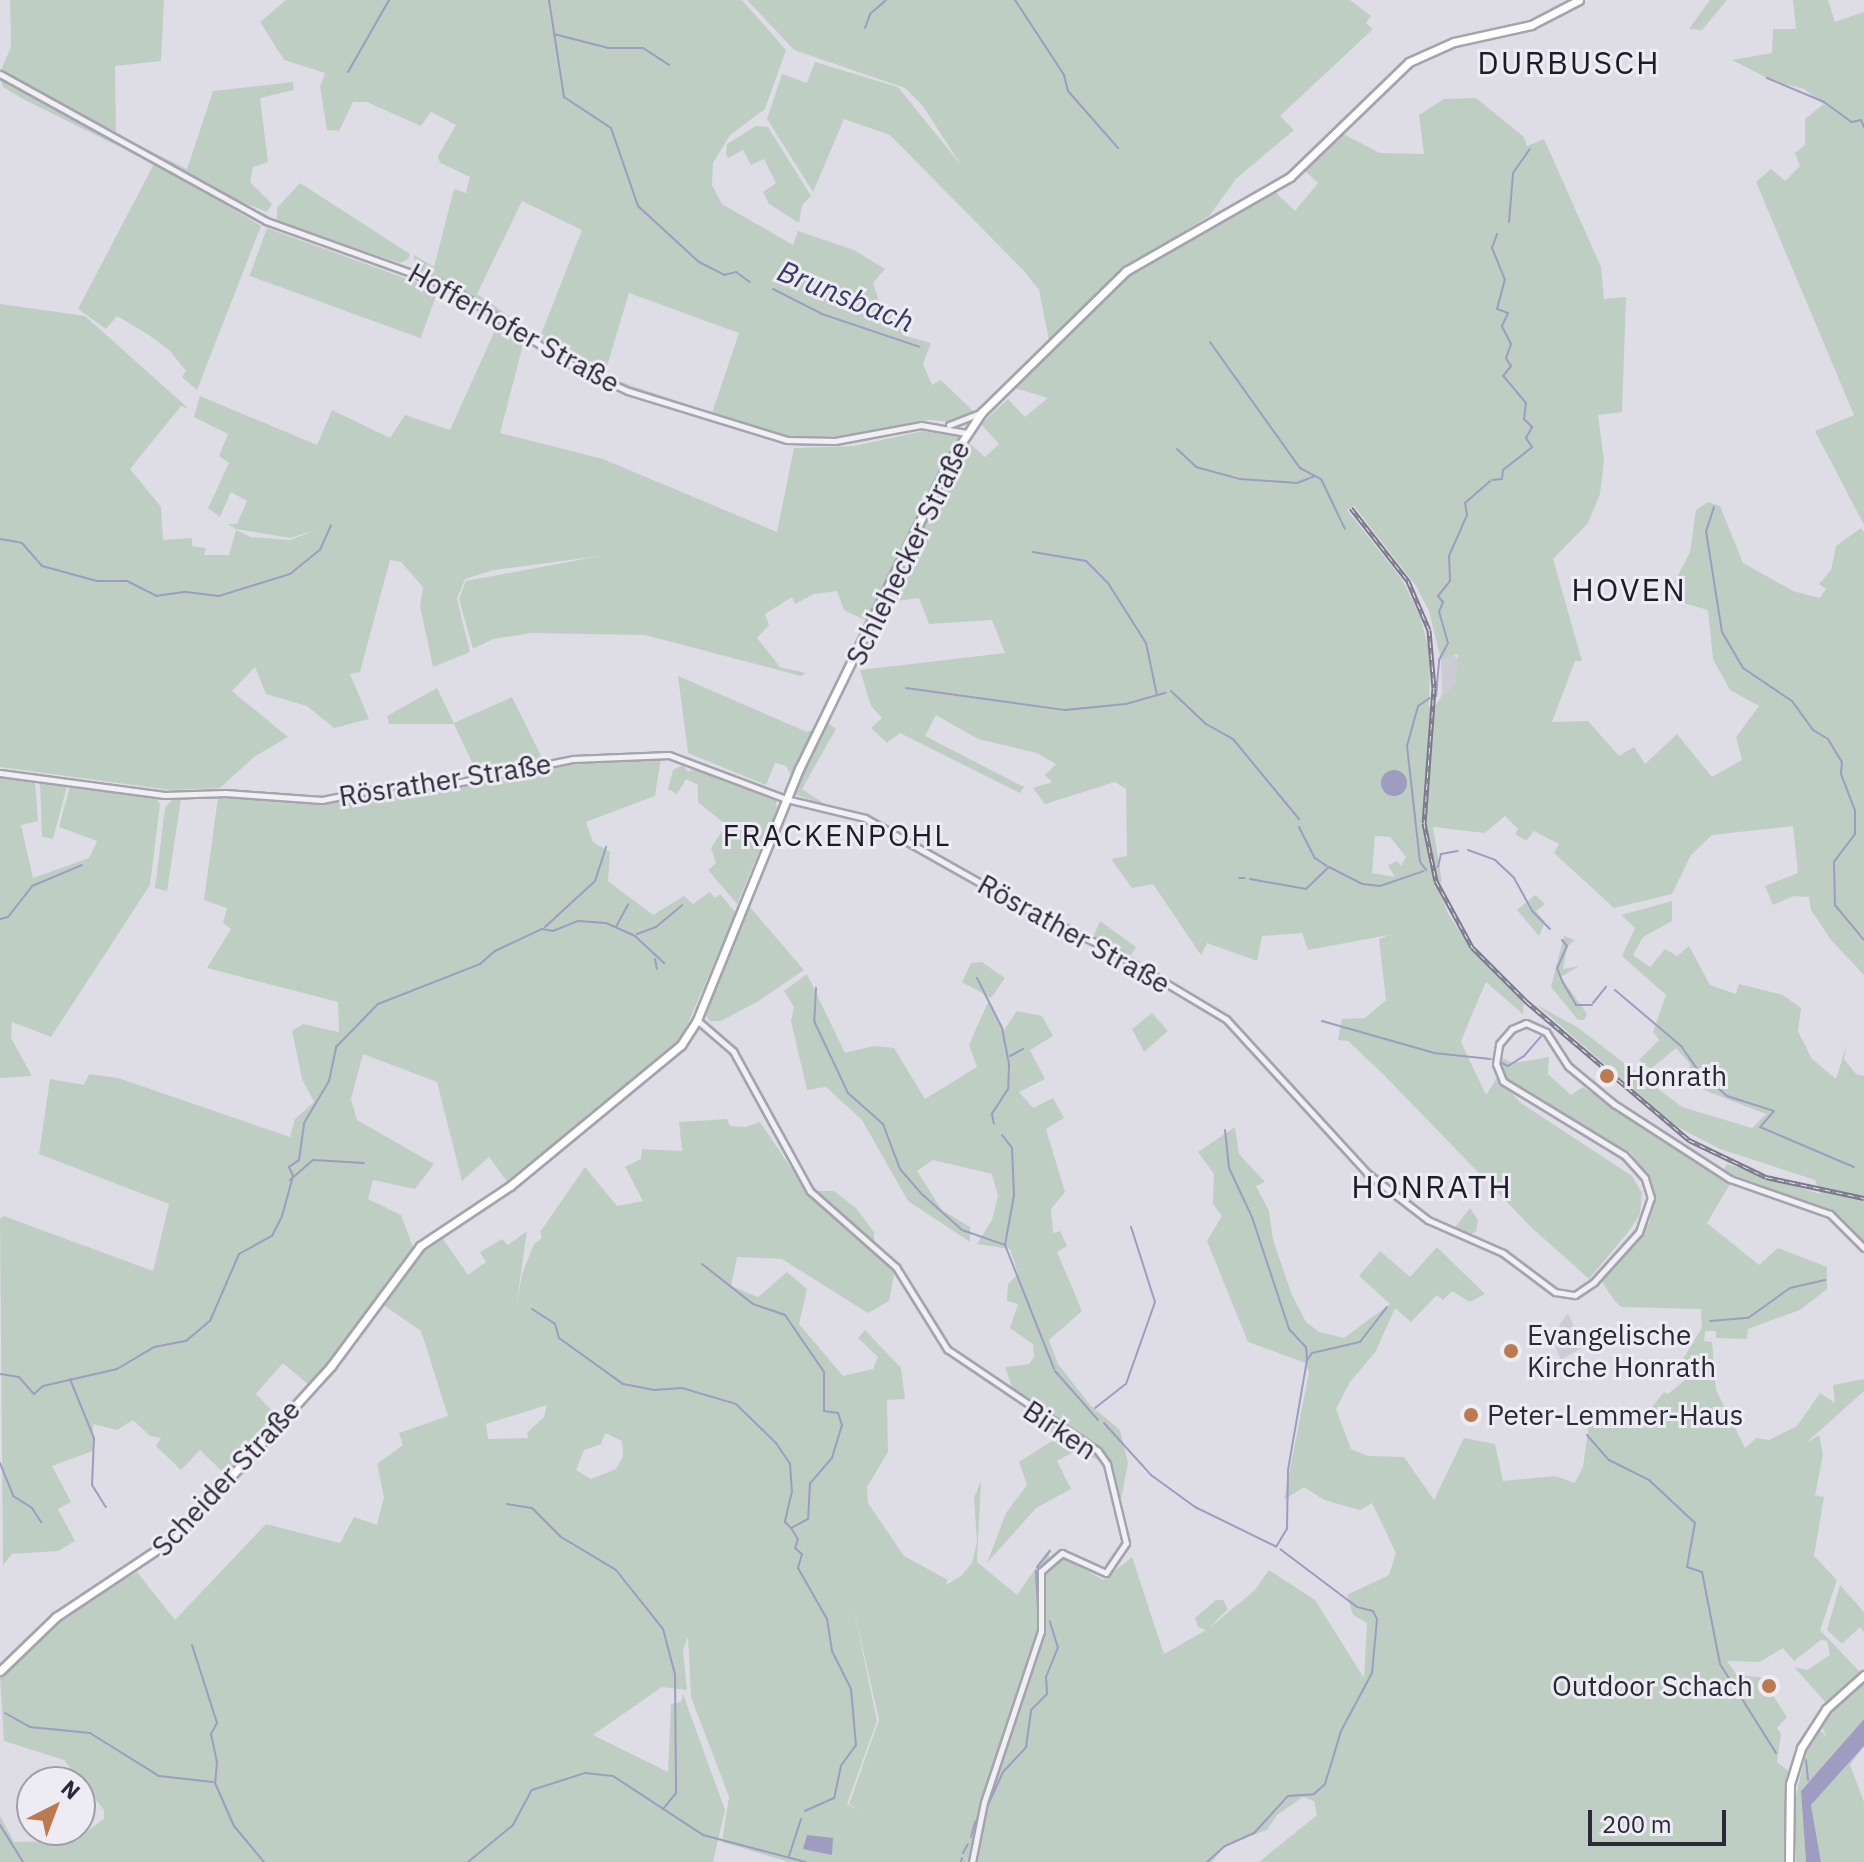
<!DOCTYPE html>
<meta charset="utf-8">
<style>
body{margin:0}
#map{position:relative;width:1864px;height:1862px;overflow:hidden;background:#dedde5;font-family:"IBM Plex Sans",sans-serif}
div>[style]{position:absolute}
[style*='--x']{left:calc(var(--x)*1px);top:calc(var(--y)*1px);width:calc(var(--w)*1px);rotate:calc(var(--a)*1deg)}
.built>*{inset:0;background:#cdccd6}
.green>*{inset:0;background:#bfcec3;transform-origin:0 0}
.water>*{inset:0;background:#9e9cc1}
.round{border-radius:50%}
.stream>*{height:2px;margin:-1px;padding:0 1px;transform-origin:1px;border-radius:1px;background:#9e9cc1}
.roads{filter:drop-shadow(2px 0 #a5a3ae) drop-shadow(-2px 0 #a5a3ae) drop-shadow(0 2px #a5a3ae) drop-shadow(0 -2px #a5a3ae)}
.minor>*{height:5px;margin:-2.5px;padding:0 2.5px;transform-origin:2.5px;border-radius:2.5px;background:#f0eff4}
.major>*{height:7px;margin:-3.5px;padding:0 3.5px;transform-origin:3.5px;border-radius:3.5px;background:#fff}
.rail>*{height:5px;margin-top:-2.5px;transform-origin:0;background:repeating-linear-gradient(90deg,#edecf3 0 6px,#7c798d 0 12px);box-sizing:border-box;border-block:2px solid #7c798d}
.dots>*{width:22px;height:22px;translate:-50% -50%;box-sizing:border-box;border:4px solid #edecf3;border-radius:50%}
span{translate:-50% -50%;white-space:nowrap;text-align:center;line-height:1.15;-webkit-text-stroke:6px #edecf3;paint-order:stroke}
.street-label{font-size:28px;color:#2b283a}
.poi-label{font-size:28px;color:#2b283a}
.left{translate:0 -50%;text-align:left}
.right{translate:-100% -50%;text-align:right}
.water-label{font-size:30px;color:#3c3868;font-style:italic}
.neighbourhood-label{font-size:30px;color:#1e1b2a;letter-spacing:2px}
.quarter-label{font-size:32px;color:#1e1b2a;letter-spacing:2px}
.north{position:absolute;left:16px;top:1766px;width:80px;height:80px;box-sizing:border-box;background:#edecf3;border:2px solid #9f9ea9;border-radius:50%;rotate:42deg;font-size:22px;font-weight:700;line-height:32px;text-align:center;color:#2b283a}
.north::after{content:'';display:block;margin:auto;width:28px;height:36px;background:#bd794f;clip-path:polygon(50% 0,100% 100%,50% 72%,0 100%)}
.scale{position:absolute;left:1588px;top:1810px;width:138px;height:36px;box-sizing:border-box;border:4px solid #2b283a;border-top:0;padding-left:10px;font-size:24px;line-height:28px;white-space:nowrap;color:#2b283a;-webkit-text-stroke:6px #edecf3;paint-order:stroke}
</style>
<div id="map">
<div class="built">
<i style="clip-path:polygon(1451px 653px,1460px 660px,1455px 682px,1435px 706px,1442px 694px,1441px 660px)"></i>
<i style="clip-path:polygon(1568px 1313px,1583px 1347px,1561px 1360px,1551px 1337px)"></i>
</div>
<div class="green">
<i style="clip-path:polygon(10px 0,164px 0,161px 61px,115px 66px,116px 132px,20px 86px,1px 70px,11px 47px)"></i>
<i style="clip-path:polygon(evenodd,286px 0,742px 0,786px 50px,765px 109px,730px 135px,713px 163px,712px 185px,722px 204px,793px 245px,798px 231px,854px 250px,885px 269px,873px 283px,881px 308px,909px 328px,902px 335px,931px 343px,923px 364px,932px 385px,941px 380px,974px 412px,958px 422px,929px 420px,850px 436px,796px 439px,762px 433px,602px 379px,571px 362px,474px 298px,416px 268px,414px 255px,434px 267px,454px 189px,466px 193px,470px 177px,440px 163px,438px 156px,456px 125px,431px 112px,421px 126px,367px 102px,353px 102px,339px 131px,327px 130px,320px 86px,325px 73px,284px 60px,260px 22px,286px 0,522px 201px,582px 230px,540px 337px,477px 294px,522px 201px,286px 0,629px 293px,739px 333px,712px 413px,604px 376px,629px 293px)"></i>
<i style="clip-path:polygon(747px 0,1350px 0,1371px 16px,1366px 23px,1373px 29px,1280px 116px,1294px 130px,1236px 179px,1210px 215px,1124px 269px,1049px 341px,1039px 290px,1024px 271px,890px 135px,844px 119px,813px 192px,767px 119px,782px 74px,807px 83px,815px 62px,898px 87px,961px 165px,923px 106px,905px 88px,794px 50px)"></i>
<i style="clip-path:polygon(1710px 0,1727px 0,1702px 30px,1689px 29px)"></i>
<i style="clip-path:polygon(1793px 0,1828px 0,1835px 22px,1864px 12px,1864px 525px,1815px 431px,1854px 415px,1756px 182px,1771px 169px,1785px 181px,1800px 166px,1795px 153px,1805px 145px,1805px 119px,1824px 104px,1804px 89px,1773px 81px,1732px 60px,1772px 53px,1773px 29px,1796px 29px)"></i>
<i style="clip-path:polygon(0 79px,136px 151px,261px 226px,197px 390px,182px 377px,186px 371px,170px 351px,149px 335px,117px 316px,106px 329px,78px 309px,154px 164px,23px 99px,3px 87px)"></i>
<i style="clip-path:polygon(293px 82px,294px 90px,260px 98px,268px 162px,253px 167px,250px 182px,272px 204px,267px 212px,229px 197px,130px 141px,187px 169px,213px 91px)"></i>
<i style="clip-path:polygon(evenodd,1476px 98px,1524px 137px,1527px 146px,1544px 139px,1601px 267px,1604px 299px,1626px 297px,1622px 412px,1598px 415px,1604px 461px,1600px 494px,1588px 523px,1553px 559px,1582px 661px,1575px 661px,1552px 722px,1588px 721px,1619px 756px,1634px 747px,1645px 764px,1677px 734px,1712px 777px,1742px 760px,1736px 737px,1759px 706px,1730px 690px,1713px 659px,1708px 610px,1666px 598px,1690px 552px,1696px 510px,1708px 502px,1720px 506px,1743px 563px,1793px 591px,1820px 598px,1826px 589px,1819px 584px,1831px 570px,1836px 546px,1861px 528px,1864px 532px,1864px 975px,1831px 940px,1811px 910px,1809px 897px,1794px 896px,1773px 905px,1765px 886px,1798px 873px,1793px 826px,1712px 835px,1691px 855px,1672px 894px,1614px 908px,1554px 853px,1559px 844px,1534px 831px,1526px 841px,1515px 834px,1518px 829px,1505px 816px,1485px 833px,1433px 827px,1442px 882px,1436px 885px,1449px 915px,1470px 947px,1524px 1003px,1523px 1014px,1486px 982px,1470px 1019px,1461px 1042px,1486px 1095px,1497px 1078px,1521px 1103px,1632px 1176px,1642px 1193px,1640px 1214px,1629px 1231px,1589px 1279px,1532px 1228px,1384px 1075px,1348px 1041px,1338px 1040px,1342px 1019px,1365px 1018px,1386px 1000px,1379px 939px,1389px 935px,1308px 950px,1302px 933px,1262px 936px,1257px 961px,1207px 943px,1201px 955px,1153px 884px,1132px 888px,1111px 859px,1127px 856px,1126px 789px,1115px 782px,1045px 804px,1033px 788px,1052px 782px,1045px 775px,1056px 764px,1037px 753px,978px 739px,936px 715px,925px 736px,1024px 787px,1020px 793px,900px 733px,887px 743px,871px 728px,882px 718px,871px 706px,860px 670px,1005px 653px,992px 620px,929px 624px,919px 598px,889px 602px,879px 597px,867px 621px,844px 610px,837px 591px,814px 594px,795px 604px,792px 597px,765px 614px,769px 625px,757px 638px,780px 667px,806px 673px,801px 676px,645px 635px,531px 633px,493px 639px,473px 649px,459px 599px,466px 581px,600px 556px,494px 570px,465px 579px,457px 599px,470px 652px,433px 667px,420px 606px,423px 587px,401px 562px,390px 560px,360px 672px,350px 674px,369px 719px,334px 728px,307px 706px,266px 694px,255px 667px,232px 691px,288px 737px,254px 757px,220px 788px,170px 790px,0 767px,0 304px,85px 316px,189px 409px,181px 406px,130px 469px,161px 507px,163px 540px,192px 538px,192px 546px,206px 548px,204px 555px,229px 555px,236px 530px,251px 537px,290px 540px,316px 530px,290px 538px,236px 529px,228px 524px,237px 524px,247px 501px,231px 492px,220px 517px,208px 508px,229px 463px,219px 456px,228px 434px,194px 417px,200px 396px,317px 445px,332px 410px,390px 438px,405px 415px,450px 430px,498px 324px,524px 341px,500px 433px,603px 459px,777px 532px,794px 448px,854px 446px,923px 431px,962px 437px,985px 457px,999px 444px,981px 424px,1008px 399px,1025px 417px,1048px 398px,1014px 388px,1129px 273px,1275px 192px,1295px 211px,1318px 183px,1304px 170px,1341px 133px,1380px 153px,1424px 154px,1419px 115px,1444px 99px,1476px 98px,1354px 506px,1416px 586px,1429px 611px,1441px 660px,1458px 654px,1455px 682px,1435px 706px,1429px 707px,1430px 653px,1420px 616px,1402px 579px,1347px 510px,1354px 506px,1476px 98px,1375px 836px,1390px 837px,1406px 857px,1401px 866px,1397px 861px,1388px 865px,1395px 877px,1372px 873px,1375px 836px)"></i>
<i style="clip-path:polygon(756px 126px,768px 127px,811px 196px,802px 205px,799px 223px,769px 204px,763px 192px,776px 183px,764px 159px,751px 165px,743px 150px,728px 158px,726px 154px,727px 144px)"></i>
<i style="clip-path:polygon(300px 183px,410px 254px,408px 259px,400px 263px,277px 221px,277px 208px)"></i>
<i style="left:267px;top:228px;width:182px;height:51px;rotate:20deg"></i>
<i style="clip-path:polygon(678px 676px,807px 732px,828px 723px,836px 729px,802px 789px,828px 806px,794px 794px,796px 784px,786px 766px,775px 763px,766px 785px,688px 753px)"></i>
<i style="clip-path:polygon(437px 688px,454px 723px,512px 697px,542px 758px,478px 775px,454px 724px,389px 724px,387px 716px)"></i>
<i style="clip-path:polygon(661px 757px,655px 796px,586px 822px,593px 842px,610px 852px,608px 881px,653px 915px,684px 896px,693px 904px,710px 892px,715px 898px,720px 894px,736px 913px,681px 1039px,509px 1184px,489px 1157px,462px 1181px,437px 1082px,363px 1054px,351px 1099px,357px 1120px,434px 1164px,415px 1189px,373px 1180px,368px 1199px,401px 1215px,414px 1250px,310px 1386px,283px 1363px,256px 1394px,280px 1419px,209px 1497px,225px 1474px,200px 1450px,181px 1470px,156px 1446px,161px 1438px,150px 1436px,133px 1420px,117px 1430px,93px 1424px,93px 1451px,52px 1466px,71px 1502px,58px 1509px,75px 1541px,58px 1551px,12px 1554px,3px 1565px,0 1219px,4px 1216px,153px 1271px,169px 1204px,39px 1154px,50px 1079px,84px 1085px,89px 1074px,118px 1078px,290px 1137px,295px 1119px,314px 1102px,302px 1079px,292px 1031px,303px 1024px,339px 1032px,338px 1002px,207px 968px,231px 929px,223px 923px,227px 908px,204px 900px,218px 797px,335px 801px,400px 787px,446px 789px,560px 764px)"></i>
<i style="clip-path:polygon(683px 765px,688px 772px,694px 768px,776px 800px,777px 809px,737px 904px,708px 870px,716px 863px,711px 848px,726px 825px,698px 802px,698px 785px,686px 779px,677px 794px,668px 789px,673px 770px)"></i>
<i style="clip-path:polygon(0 777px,35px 781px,38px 821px,21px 825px,33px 878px,89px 858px,97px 841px,59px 827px,70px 786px,156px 798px,160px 804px,150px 885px,51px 1037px,12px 1022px,11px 1038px,32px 1076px,0 1078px)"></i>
<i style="clip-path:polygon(40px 783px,67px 786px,53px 839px,42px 837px)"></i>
<i style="clip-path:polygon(173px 799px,181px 799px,167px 891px,155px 888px,165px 808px)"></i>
<i style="clip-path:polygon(1535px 895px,1545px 904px,1536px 911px,1545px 922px,1539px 936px,1517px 910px)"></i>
<i style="clip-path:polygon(1672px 901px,1672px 921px,1643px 937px,1633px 955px,1650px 967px,1665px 949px,1677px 956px,1689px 946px,1710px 985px,1736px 994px,1739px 984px,1783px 995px,1801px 1008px,1798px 1031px,1812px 1059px,1836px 1079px,1847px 1043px,1844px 1059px,1856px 1074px,1864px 1076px,1864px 1241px,1831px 1211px,1723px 1171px,1727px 1164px,1820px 1194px,1815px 1180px,1720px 1149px,1674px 1125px,1537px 1005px,1577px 1027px,1682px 1107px,1752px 1128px,1766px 1114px,1691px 1085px,1690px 1064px,1676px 1048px,1651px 1069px,1639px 1060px,1659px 1040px,1653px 1032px,1666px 995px,1622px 956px,1635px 928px,1621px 915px)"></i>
<i style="clip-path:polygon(749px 906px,804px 970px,757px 1002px,721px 1021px,710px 1021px,705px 1014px)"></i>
<i style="clip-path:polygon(1100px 921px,1136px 947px,1131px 955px,1114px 948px,1117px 943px,1111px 946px,1093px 937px)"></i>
<i style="clip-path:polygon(1564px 936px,1575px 940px,1567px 947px,1563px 969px,1579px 966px,1561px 977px,1587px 1014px,1584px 1020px,1578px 1020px,1551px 987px)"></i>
<i style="clip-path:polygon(982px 962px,1005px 978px,991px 998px,962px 982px,971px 963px)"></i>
<i style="clip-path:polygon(807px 974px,845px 1053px,873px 1046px,894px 1048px,925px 1099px,977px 1067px,969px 1045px,988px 1002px,1004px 1030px,1017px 1011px,1042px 1016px,1053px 1036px,1030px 1050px,1045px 1079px,1019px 1092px,1033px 1108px,1053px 1098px,1064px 1118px,1046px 1129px,1065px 1192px,1051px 1209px,1053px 1233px,1060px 1231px,1067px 1246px,1057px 1252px,1082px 1311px,1049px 1340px,1058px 1364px,1090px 1405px,1120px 1430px,1128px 1463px,1120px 1505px,1110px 1463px,1073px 1452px,1057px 1461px,1071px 1489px,1036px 1508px,987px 1563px,1006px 1513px,1027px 1485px,1019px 1462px,1052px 1441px,1049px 1422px,1016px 1399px,1005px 1367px,1029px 1364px,1034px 1357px,1033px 1344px,1010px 1328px,1018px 1304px,1007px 1301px,1008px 1284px,1018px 1274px,1010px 1249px,977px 1244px,992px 1220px,998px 1196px,992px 1174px,933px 1160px,917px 1171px,942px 1210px,970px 1227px,970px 1242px,908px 1201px,862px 1120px,826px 1087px,807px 1090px,791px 1021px,794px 1007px,784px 991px)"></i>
<i style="clip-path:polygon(1152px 1013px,1168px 1031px,1144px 1052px,1132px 1029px)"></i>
<i style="clip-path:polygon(evenodd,1499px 1057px,1514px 1063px,1549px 1057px,1548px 1074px,1571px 1095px,1583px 1087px,1730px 1184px,1707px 1223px,1759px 1265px,1778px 1248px,1827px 1267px,1827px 1289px,1800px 1310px,1748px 1329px,1747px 1339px,1716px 1338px,1716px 1331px,1705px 1331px,1704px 1341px,1712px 1342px,1716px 1390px,1745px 1448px,1756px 1438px,1769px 1440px,1797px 1426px,1820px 1393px,1835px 1403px,1833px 1385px,1864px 1379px,1864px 1391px,1806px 1443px,1819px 1435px,1823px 1455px,1815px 1495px,1824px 1497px,1814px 1556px,1837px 1580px,1820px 1630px,1861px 1673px,1827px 1704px,1794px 1667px,1807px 1670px,1830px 1655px,1827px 1641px,1821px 1640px,1794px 1661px,1783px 1648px,1760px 1662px,1727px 1661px,1737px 1675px,1769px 1678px,1775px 1687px,1770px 1691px,1787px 1717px,1777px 1728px,1781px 1734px,1777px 1762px,1788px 1771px,1785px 1862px,1259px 1862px,1317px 1815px,1314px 1801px,1303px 1797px,1277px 1815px,1267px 1830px,1227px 1844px,1212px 1862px,974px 1862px,999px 1764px,981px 1804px,970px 1862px,789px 1862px,722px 1842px,729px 1797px,691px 1697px,688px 1637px,683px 1650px,687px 1690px,662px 1687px,593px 1735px,668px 1772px,671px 1704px,681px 1702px,683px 1694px,725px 1810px,713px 1862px,0 1862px,0 1816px,14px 1842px,73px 1841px,104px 1819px,104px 1810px,64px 1760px,4px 1741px,0 1677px,60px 1618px,137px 1572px,175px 1620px,266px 1524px,340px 1543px,354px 1517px,377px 1525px,384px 1497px,377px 1464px,403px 1445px,399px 1433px,448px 1416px,421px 1331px,379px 1302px,414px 1258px,441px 1236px,468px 1275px,486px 1262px,480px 1252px,502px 1239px,508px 1245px,527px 1231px,516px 1307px,522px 1274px,534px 1244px,542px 1238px,540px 1232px,585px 1167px,617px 1206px,643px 1201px,625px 1167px,641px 1159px,642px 1149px,682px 1151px,679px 1122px,727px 1119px,730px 1126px,746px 1127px,760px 1122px,810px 1196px,895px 1270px,889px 1301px,868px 1313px,782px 1259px,737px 1257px,731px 1286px,758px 1297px,787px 1272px,807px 1289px,799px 1324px,843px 1376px,873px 1369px,878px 1357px,858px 1338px,865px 1330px,901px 1368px,905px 1399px,887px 1400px,888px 1452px,867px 1487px,868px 1503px,904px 1556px,948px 1580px,946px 1585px,961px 1576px,972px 1563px,977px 1542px,974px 1498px,981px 1481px,977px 1562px,1017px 1595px,1049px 1549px,1049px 1563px,1066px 1558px,1103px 1580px,1132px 1557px,1164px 1654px,1206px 1630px,1198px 1627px,1195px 1618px,1216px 1600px,1223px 1600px,1228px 1609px,1208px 1629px,1254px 1591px,1269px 1570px,1315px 1600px,1364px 1678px,1367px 1623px,1353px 1615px,1347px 1595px,1389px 1575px,1396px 1553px,1372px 1503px,1360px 1510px,1324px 1500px,1304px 1487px,1284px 1500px,1309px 1372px,1305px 1363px,1248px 1342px,1207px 1241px,1222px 1216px,1213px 1204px,1214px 1174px,1198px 1152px,1235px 1127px,1239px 1154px,1265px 1182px,1256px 1186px,1269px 1211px,1273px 1240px,1292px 1295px,1306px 1322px,1319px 1332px,1344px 1338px,1390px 1304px,1359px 1276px,1380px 1251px,1410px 1277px,1437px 1247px,1485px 1294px,1470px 1302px,1452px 1291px,1443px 1300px,1437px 1295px,1411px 1322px,1395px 1308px,1376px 1351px,1350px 1382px,1336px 1409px,1351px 1449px,1368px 1456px,1404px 1457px,1434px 1500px,1464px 1438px,1495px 1444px,1503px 1481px,1555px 1476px,1575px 1483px,1583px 1467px,1589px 1424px,1606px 1423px,1615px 1414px,1636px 1427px,1664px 1392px,1668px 1394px,1685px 1380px,1676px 1370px,1702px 1328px,1701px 1309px,1621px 1307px,1614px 1300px,1601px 1280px,1650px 1222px,1652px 1183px,1630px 1152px,1517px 1090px,1506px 1080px,1499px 1057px,547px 1405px,544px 1417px,527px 1433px,528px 1438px,488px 1439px,486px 1424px,547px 1405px,1499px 1057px,605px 1433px,622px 1441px,623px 1456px,616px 1469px,591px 1479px,576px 1470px,584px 1450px,601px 1444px,605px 1433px,1499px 1057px,853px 1606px,879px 1720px,849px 1804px,862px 1812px,847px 1804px,877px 1721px,853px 1606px)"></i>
<i style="clip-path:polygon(815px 1191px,834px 1191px,856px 1208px,874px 1232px,874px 1243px)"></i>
<i style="clip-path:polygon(1470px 1208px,1478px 1220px,1476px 1232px,1468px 1235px,1453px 1230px)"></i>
<i style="clip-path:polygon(1840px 1585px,1864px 1612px,1864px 1633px,1860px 1627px,1842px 1644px,1827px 1630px)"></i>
<i style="clip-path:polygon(1864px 1682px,1864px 1719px,1801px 1791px,1806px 1862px,1796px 1862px,1795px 1800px,1806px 1753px,1820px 1730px,1827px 1737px,1821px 1725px,1826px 1718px)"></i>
<i style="clip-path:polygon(1864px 1746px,1850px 1765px,1864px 1802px,1864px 1862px,1821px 1862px,1811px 1805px)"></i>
</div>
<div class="water">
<i class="round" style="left:1381px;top:770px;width:26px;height:26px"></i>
<i style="clip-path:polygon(1864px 1719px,1864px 1746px,1811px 1805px,1821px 1862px,1806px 1862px,1801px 1791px)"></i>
<i style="clip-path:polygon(807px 1835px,833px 1838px,832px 1855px,803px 1849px)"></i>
</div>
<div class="stream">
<i style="--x:549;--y:0;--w:98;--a:81.2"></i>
<i style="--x:564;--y:97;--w:56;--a:33.4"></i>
<i style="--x:611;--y:128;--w:83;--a:70.9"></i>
<i style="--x:638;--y:206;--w:83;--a:42.6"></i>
<i style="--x:699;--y:262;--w:28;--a:27"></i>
<i style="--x:724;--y:275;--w:12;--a:-14"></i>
<i style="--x:736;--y:272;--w:17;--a:36"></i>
<i style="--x:1015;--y:0;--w:90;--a:56.8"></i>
<i style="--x:1064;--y:75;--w:16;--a:76"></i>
<i style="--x:1068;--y:91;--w:76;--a:48.7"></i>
<i style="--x:865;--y:28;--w:15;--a:-70"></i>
<i style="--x:870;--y:14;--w:21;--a:-41"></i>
<i style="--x:554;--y:34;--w:56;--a:14.5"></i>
<i style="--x:608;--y:48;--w:35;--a:0"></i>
<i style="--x:643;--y:48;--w:31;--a:33"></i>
<i style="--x:348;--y:72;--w:83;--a:-60.3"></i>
<i style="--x:1767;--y:78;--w:62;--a:22.8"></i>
<i style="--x:1824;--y:102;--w:34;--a:36"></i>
<i style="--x:1852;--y:122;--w:9;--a:-13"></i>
<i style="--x:1861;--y:120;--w:8;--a:67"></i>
<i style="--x:1509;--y:222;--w:49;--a:-85.3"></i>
<i style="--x:1513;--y:173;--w:29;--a:-55"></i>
<i style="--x:773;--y:289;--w:55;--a:27"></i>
<i style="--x:822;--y:314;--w:103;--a:18.6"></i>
<i style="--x:1210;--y:342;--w:155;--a:54.5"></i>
<i style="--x:1300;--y:468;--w:24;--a:28"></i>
<i style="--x:1321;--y:479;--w:55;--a:64.4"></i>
<i style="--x:1177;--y:449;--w:26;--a:43"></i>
<i style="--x:1196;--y:467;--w:46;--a:15.3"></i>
<i style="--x:1240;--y:479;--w:57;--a:4"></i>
<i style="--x:1297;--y:483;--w:19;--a:-21"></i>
<i style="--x:1492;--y:480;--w:10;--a:-6"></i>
<i style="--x:1502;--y:479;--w:9;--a:-84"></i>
<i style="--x:1503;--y:470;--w:37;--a:-38"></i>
<i style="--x:1532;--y:447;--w:11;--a:-124"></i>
<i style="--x:1526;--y:438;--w:13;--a:-61"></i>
<i style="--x:1532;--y:427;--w:11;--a:-135"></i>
<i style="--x:1524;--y:419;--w:16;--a:-83"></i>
<i style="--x:1526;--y:403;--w:35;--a:-130"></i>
<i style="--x:1503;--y:376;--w:13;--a:-51"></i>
<i style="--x:1511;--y:366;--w:9;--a:-122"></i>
<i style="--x:1506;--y:358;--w:15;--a:-70"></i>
<i style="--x:1511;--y:344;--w:20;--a:-117"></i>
<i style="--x:1502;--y:326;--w:14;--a:-65"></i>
<i style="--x:1508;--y:313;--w:12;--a:-160"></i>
<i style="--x:1497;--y:309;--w:30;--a:-75"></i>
<i style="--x:1505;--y:280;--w:35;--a:-112"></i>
<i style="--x:1492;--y:248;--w:15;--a:-70"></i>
<i style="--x:1714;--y:507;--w:25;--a:108"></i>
<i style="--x:1706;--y:531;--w:102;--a:81"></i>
<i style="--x:1722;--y:632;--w:42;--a:59.7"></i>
<i style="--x:1743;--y:668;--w:59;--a:34"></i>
<i style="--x:1792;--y:701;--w:36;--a:54"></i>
<i style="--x:1813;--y:730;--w:17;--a:31"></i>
<i style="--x:1828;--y:739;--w:27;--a:59"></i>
<i style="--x:1842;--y:762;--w:12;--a:95"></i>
<i style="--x:1841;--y:774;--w:40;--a:69"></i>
<i style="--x:1855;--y:811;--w:23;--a:90"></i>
<i style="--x:1855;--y:834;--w:35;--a:127"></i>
<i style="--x:1834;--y:862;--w:43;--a:88.7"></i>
<i style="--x:1835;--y:905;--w:45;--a:50.4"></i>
<i style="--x:1467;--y:515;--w:12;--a:-99"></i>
<i style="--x:1465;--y:503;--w:33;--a:-41"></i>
<i style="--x:0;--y:539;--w:22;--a:10"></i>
<i style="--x:22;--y:543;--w:30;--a:49"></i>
<i style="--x:42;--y:566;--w:57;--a:15.3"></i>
<i style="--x:97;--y:581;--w:30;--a:0"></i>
<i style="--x:127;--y:581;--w:33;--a:27"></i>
<i style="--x:156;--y:596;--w:30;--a:-8"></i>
<i style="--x:186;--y:592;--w:33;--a:7"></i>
<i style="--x:219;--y:596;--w:74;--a:-17.2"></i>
<i style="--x:290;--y:574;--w:38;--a:-39"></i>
<i style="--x:320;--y:550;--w:27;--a:-66"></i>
<i style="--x:1033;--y:552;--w:54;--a:9.6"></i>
<i style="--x:1086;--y:561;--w:31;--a:45"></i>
<i style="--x:1108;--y:583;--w:71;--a:57.7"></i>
<i style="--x:1146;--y:643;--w:53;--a:78.1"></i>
<i style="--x:906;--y:688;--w:161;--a:7.9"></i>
<i style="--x:1065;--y:710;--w:61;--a:-5.6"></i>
<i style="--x:1126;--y:704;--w:41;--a:-15.8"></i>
<i style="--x:1171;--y:691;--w:48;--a:43.3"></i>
<i style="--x:1206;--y:724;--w:31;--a:29"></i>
<i style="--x:1233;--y:739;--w:104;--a:50.5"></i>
<i style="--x:1436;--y:696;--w:36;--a:-85"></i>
<i style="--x:1439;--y:660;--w:19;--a:-62"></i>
<i style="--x:1448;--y:643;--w:32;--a:-106"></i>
<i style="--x:1439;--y:612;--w:11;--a:-68"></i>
<i style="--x:1443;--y:602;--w:8;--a:-130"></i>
<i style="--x:1438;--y:596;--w:19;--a:-51"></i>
<i style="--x:1450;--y:581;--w:25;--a:-92"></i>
<i style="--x:1449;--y:556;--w:45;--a:-66.3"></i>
<i style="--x:1299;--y:827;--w:35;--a:63"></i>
<i style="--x:1315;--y:858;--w:14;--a:34"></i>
<i style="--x:1468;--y:850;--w:29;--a:20"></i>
<i style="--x:1495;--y:860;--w:26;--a:43"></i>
<i style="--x:1514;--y:878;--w:39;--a:61"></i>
<i style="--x:1533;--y:912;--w:24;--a:45"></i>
<i style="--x:1420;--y:862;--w:117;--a:-96.4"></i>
<i style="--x:1407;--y:746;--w:41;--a:-74.6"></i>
<i style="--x:1418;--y:706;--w:14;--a:-34"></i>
<i style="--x:1421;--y:863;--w:9;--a:54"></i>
<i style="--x:1438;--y:867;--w:13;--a:-77"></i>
<i style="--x:1441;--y:854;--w:17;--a:-10"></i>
<i style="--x:1239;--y:878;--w:6;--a:0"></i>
<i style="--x:1250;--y:879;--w:57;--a:10.1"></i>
<i style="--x:1306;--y:889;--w:32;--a:-44"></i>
<i style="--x:1329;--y:867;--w:38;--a:27"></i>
<i style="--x:1363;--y:884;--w:17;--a:7"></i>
<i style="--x:1380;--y:886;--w:46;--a:-18.8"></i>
<i style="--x:0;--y:919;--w:8;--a:-14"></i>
<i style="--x:8;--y:917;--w:39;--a:-52"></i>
<i style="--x:32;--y:886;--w:54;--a:-22.8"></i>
<i style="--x:545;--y:927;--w:68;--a:-42.6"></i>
<i style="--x:595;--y:881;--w:36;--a:-72"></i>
<i style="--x:616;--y:927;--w:26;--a:-62"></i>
<i style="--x:637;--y:934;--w:20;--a:-20"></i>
<i style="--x:656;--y:927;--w:34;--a:-40"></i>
<i style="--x:1562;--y:940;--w:8;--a:50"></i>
<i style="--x:1567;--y:946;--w:24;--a:114"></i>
<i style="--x:1557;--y:968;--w:16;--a:68"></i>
<i style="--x:1563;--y:983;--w:26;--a:59"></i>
<i style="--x:1576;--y:1005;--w:16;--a:0"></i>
<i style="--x:655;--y:959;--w:10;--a:79"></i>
<i style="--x:977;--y:978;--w:56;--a:63.4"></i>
<i style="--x:1002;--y:1028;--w:38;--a:79"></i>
<i style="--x:1009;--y:1065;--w:24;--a:92"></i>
<i style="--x:1008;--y:1089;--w:30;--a:123"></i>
<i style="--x:992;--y:1114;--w:10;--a:79"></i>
<i style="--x:816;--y:988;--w:33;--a:93"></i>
<i style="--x:814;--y:1021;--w:80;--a:64.7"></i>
<i style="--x:848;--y:1093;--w:47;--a:41.5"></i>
<i style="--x:883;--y:1124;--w:48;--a:69.3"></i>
<i style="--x:900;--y:1169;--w:35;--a:49"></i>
<i style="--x:923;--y:1195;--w:52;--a:41.9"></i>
<i style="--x:962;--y:1230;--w:46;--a:19.2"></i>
<i style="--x:1005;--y:1245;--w:133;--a:68.4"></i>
<i style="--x:1615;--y:990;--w:87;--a:40.3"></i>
<i style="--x:1681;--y:1046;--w:28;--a:55"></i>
<i style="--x:1697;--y:1069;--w:40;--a:42"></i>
<i style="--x:1727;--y:1096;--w:49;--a:17.7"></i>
<i style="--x:1774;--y:1111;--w:21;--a:131"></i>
<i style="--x:1760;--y:1127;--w:102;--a:23.1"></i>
<i style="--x:1593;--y:1003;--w:21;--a:-51"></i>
<i style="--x:1322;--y:1021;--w:116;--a:15.9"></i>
<i style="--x:1434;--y:1053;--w:57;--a:6"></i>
<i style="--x:1010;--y:1056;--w:15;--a:-28"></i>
<i style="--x:1500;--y:1062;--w:9;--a:27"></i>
<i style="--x:1508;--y:1066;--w:19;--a:-32"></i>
<i style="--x:1524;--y:1056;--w:28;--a:-49"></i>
<i style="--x:1225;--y:1130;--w:38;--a:84"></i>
<i style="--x:1229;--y:1168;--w:54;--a:64.9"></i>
<i style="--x:1252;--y:1217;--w:118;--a:71.7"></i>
<i style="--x:1289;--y:1329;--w:25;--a:47"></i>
<i style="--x:1306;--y:1347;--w:11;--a:85"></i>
<i style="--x:1002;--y:1135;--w:16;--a:52"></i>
<i style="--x:1012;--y:1148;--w:47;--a:87.6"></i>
<i style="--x:1014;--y:1195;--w:51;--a:100.2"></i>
<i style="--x:290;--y:1180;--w:30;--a:-41"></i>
<i style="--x:313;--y:1160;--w:51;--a:3.4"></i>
<i style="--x:702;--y:1264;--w:65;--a:38.1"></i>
<i style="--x:753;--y:1304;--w:34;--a:19"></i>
<i style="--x:785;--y:1315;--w:69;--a:55.6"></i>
<i style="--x:824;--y:1372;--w:39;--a:90"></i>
<i style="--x:824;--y:1411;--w:14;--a:8"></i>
<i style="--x:838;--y:1413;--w:13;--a:72"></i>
<i style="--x:842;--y:1425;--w:34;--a:107"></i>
<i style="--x:832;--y:1458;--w:33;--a:131"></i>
<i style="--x:810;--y:1483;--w:36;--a:93"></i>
<i style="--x:808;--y:1519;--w:19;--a:152"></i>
<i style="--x:791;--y:1528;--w:13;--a:58"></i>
<i style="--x:798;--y:1539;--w:9;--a:108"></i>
<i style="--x:795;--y:1548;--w:9;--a:41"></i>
<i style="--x:802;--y:1554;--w:15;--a:106"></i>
<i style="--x:798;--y:1568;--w:59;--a:60.4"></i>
<i style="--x:827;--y:1619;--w:32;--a:81"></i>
<i style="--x:832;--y:1651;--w:42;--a:63.4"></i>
<i style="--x:851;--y:1689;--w:56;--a:84.9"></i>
<i style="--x:856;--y:1745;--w:26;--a:126"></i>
<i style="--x:841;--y:1766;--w:33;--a:102"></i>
<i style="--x:834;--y:1798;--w:32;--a:156"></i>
<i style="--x:532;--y:1309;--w:27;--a:33"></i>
<i style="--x:555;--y:1324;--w:15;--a:74"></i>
<i style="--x:559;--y:1338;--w:79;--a:35.7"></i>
<i style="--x:623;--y:1384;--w:32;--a:11"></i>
<i style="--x:654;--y:1390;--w:28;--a:-4"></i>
<i style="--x:682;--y:1388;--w:56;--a:16.5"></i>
<i style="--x:736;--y:1404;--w:56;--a:44.3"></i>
<i style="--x:776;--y:1443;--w:25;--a:56"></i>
<i style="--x:790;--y:1464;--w:27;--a:86"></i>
<i style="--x:792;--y:1491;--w:32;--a:103"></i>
<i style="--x:785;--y:1522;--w:8;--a:45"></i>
<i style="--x:1710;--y:1321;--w:38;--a:-5"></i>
<i style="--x:1748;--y:1318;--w:52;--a:-35.5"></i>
<i style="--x:1790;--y:1288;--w:36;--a:-13"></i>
<i style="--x:1055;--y:1371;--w:65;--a:48.7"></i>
<i style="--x:0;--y:1374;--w:19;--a:9"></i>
<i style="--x:19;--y:1377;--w:23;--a:49"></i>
<i style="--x:34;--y:1394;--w:12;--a:-42"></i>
<i style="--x:43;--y:1386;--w:76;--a:-12.9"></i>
<i style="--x:117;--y:1369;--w:43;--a:-30.7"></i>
<i style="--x:154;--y:1347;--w:33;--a:-11"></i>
<i style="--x:186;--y:1341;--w:31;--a:-40"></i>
<i style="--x:210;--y:1321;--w:73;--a:-66.6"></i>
<i style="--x:239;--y:1254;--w:38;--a:-29"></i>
<i style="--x:272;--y:1236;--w:22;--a:-63"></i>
<i style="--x:282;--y:1216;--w:41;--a:-74.6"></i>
<i style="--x:293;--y:1176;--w:10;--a:-114"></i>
<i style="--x:289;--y:1167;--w:12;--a:-35"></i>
<i style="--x:299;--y:1160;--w:37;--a:-82"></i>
<i style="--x:304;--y:1123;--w:49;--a:-59.2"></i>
<i style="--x:329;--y:1081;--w:35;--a:-78"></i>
<i style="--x:336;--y:1047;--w:60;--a:-45.7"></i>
<i style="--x:378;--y:1004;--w:110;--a:-21.4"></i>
<i style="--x:480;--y:964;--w:20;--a:-41"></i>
<i style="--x:495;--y:951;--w:52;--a:-25.1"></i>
<i style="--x:542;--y:929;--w:11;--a:10"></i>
<i style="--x:553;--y:931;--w:27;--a:-22"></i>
<i style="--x:578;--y:921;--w:28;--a:4"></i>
<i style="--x:606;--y:923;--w:32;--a:24"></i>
<i style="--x:635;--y:936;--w:40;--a:43"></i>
<i style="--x:70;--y:1379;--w:64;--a:67.9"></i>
<i style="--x:94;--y:1438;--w:47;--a:92.4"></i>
<i style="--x:92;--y:1485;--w:26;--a:58"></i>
<i style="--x:1095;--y:1408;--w:39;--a:-38"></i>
<i style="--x:1126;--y:1384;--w:87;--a:-70.5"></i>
<i style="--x:1155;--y:1302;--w:79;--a:-107.7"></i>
<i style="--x:1104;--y:1423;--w:70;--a:47.9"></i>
<i style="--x:1151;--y:1475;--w:54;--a:36"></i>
<i style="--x:1195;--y:1507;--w:89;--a:26"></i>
<i style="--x:1587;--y:1435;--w:33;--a:49"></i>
<i style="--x:1609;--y:1460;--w:45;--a:26.6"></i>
<i style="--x:1649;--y:1480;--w:63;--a:43.1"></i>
<i style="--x:1695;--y:1523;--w:45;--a:100.3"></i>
<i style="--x:1687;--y:1567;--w:16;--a:18"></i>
<i style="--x:1702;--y:1572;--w:94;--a:78.9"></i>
<i style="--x:1720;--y:1664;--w:105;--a:57.8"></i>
<i style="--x:0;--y:1463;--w:35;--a:68"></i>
<i style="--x:13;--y:1496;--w:22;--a:32"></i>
<i style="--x:32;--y:1508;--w:17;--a:57"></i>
<i style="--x:507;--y:1504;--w:25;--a:9"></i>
<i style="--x:532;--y:1508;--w:41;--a:45"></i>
<i style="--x:561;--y:1537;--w:64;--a:31"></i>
<i style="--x:616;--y:1570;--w:75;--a:51.5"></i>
<i style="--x:663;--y:1629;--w:47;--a:75.1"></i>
<i style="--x:675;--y:1674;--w:119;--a:89.5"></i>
<i style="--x:676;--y:1793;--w:21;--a:129"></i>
<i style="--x:1276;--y:1547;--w:21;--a:-59"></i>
<i style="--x:1287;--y:1529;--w:59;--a:-89"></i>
<i style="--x:1288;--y:1470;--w:112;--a:-80.2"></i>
<i style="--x:1307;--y:1360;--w:9;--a:-54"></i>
<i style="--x:1312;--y:1353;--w:49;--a:-12.9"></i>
<i style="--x:1360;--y:1342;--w:44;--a:-52.4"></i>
<i style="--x:1037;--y:1567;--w:21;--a:-51"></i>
<i style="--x:1036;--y:1571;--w:40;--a:87.1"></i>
<i style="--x:192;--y:1645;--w:82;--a:72.2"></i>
<i style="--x:217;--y:1723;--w:13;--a:119"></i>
<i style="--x:211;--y:1734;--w:29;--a:78"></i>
<i style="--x:217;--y:1762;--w:21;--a:95"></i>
<i style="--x:215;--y:1783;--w:47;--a:66.2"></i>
<i style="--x:234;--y:1826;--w:47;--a:50.2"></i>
<i style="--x:5;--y:1713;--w:29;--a:29"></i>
<i style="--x:30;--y:1727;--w:60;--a:5.7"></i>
<i style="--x:90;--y:1733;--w:81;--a:31.9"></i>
<i style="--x:159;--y:1776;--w:54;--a:6.3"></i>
<i style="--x:1806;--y:1760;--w:20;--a:84"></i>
<i style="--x:984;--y:1814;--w:46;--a:-65.7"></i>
<i style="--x:1003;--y:1772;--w:34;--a:-47"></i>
<i style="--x:1026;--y:1747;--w:37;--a:-82"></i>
<i style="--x:1031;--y:1710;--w:23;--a:-45"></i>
<i style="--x:1047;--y:1694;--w:17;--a:-93"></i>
<i style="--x:1046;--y:1677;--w:31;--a:-68"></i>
<i style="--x:1058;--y:1648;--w:28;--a:-107"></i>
<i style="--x:0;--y:1825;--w:44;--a:58.1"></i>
<i style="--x:971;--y:1837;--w:16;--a:-75"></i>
<i style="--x:963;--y:1853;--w:10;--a:-61"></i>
<i style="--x:789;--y:1856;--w:39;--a:-72"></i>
<i style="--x:468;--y:1862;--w:58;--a:-39.4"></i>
<i style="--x:513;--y:1825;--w:40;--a:-62"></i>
<i style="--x:532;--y:1790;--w:56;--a:-17.8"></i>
<i style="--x:585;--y:1773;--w:28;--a:6"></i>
<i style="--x:613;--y:1776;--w:108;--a:33.2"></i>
<i style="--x:703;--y:1835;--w:106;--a:14.8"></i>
<i style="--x:961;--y:1862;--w:4;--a:-76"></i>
<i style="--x:1207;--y:1862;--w:24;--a:-42"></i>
<i style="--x:1225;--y:1846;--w:32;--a:-24"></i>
<i style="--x:1254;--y:1833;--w:50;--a:-47.4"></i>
<i style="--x:1288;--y:1796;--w:26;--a:-4"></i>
<i style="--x:1314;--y:1794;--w:15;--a:-42"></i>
<i style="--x:1325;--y:1784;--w:55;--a:-73.2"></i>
<i style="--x:1341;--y:1731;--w:66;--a:-61.9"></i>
<i style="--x:1372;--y:1673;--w:54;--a:-84.7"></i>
<i style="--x:1377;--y:1619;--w:9;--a:-117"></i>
<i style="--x:1373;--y:1611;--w:16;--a:-166"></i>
<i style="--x:1357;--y:1607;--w:96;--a:-143"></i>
</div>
<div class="roads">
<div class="minor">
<i style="--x:0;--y:74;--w:304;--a:28.9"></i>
<i style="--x:266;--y:221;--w:195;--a:19.7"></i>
<i style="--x:450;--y:287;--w:140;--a:32.8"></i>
<i style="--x:568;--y:363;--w:66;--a:25"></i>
<i style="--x:628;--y:391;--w:166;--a:17.1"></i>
<i style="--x:787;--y:440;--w:48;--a:1.2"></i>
<i style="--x:835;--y:441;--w:87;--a:-10.5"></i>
<i style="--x:921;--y:425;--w:46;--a:10.1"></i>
<i style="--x:949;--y:425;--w:33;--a:-21"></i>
<i style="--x:0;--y:773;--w:166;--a:7.6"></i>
<i style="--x:165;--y:795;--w:60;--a:-1.9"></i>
<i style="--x:225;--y:793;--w:97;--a:4.1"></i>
<i style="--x:322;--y:800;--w:76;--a:-11.5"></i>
<i style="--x:396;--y:785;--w:50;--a:0"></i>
<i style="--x:446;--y:785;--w:130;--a:-11.6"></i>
<i style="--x:573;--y:759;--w:96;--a:-2.4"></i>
<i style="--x:669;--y:755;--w:125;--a:20.6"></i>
<i style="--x:786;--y:799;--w:81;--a:13.5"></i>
<i style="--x:865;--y:818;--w:192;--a:29.4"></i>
<i style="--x:1032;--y:912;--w:85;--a:25.7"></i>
<i style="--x:1109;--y:949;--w:136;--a:30.9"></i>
<i style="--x:1226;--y:1019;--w:209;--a:47.5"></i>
<i style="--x:1367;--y:1173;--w:77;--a:37.6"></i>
<i style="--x:1428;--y:1220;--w:82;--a:23.7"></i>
<i style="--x:1503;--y:1253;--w:65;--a:36.9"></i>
<i style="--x:1555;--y:1292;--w:20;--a:9"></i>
<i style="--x:1575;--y:1295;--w:23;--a:-34"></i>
<i style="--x:1594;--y:1282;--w:67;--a:-48"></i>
<i style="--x:1639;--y:1232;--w:36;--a:-71"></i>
<i style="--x:1651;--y:1198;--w:21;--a:-107"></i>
<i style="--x:1645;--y:1178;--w:31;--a:-132"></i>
<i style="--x:1624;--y:1155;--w:142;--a:-148.6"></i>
<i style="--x:1503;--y:1081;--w:18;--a:-112"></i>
<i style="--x:1496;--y:1064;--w:20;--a:-81"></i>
<i style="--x:1499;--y:1044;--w:20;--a:-49"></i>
<i style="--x:1512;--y:1029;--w:15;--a:-23"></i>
<i style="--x:1526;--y:1023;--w:22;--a:24"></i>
<i style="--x:1546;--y:1032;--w:40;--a:57.1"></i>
<i style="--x:1568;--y:1066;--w:60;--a:39.6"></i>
<i style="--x:1614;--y:1104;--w:138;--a:32.9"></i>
<i style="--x:1730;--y:1179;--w:106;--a:19.3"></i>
<i style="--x:1830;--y:1214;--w:48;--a:45"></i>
<i style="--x:697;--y:1020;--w:48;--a:40.7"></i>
<i style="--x:733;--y:1051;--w:160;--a:61.2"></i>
<i style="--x:810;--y:1191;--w:115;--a:41.5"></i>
<i style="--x:896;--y:1267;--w:97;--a:58.1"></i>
<i style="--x:947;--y:1349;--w:182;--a:34"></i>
<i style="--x:1098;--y:1451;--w:16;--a:55"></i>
<i style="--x:1107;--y:1464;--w:81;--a:76.5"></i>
<i style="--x:1126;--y:1543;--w:36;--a:124"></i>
<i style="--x:1106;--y:1573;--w:48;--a:-155.6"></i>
<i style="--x:1062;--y:1553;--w:28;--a:139"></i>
<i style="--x:1041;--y:1571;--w:60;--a:90"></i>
<i style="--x:1041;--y:1631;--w:180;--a:108.4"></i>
<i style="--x:984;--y:1802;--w:61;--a:101.3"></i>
</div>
<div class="major">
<i style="--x:0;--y:1671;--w:78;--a:-44"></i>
<i style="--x:56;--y:1617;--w:144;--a:-33.7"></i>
<i style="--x:176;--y:1537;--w:231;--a:-47.8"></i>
<i style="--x:331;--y:1366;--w:149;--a:-53.4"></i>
<i style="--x:420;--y:1246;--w:108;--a:-33.7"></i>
<i style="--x:510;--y:1186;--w:222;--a:-39.5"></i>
<i style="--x:681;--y:1045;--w:30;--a:-57"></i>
<i style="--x:697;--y:1020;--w:271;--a:-67.9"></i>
<i style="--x:799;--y:769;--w:344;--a:-64"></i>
<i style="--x:950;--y:460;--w:58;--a:-56.3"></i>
<i style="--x:982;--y:412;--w:202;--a:-44.4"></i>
<i style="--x:1126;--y:271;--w:189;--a:-29.8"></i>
<i style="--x:1290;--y:177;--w:165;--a:-44"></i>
<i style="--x:1409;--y:62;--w:49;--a:-24"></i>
<i style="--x:1454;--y:42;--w:79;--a:-12.4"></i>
<i style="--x:1531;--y:25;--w:54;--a:-27.5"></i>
<i style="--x:1789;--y:1862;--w:78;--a:-89.3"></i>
<i style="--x:1790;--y:1784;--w:38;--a:-73"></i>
<i style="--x:1801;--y:1748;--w:46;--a:-57.3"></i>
<i style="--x:1826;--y:1709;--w:51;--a:-41.8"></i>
</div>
</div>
<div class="rail">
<i style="--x:1351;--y:508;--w:93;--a:52"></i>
<i style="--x:1408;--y:581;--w:53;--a:66.8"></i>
<i style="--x:1429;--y:630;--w:58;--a:85.1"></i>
<i style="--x:1434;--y:688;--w:135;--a:94.2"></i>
<i style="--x:1424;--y:823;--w:59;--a:78.3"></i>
<i style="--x:1436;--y:881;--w:75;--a:61.4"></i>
<i style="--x:1472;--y:947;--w:78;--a:45"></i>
<i style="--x:1527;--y:1002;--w:213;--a:40.4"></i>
<i style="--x:1689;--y:1140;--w:85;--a:25.7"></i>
<i style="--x:1766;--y:1177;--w:100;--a:12.1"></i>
</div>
<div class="dots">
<i style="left:1607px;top:1076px;background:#bd794f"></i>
<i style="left:1511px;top:1351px;background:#bd794f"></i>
<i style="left:1471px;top:1415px;background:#bd794f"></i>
<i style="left:1769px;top:1686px;background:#bd794f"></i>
</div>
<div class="street-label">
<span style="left:514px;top:328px;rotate:29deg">Hofferhofer Straße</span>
<span style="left:908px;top:553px;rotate:-64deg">Schlehecker Straße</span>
<span style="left:445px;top:780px;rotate:-9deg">Rösrather Straße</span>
<span style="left:1074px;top:934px;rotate:29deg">Rösrather Straße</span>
<span style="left:1060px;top:1430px;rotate:34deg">Birken</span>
<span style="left:226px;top:1478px;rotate:-47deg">Scheider Straße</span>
</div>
<div class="poi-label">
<span class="left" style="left:1625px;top:1076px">Honrath</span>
<span class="left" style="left:1527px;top:1351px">Evangelische<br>Kirche Honrath</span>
<span class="left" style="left:1487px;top:1415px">Peter-Lemmer-Haus</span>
<span class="right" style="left:1753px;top:1686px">Outdoor Schach</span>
</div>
<div class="water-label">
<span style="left:846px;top:296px;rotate:22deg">Brunsbach</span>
</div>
<div class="neighbourhood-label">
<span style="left:837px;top:835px">FRACKENPOHL</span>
</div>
<div class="quarter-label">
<span style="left:1569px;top:62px">DURBUSCH</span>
<span style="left:1629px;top:589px">HOVEN</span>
<span style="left:1432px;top:1186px">HONRATH</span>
</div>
<div class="north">N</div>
<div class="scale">200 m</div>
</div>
